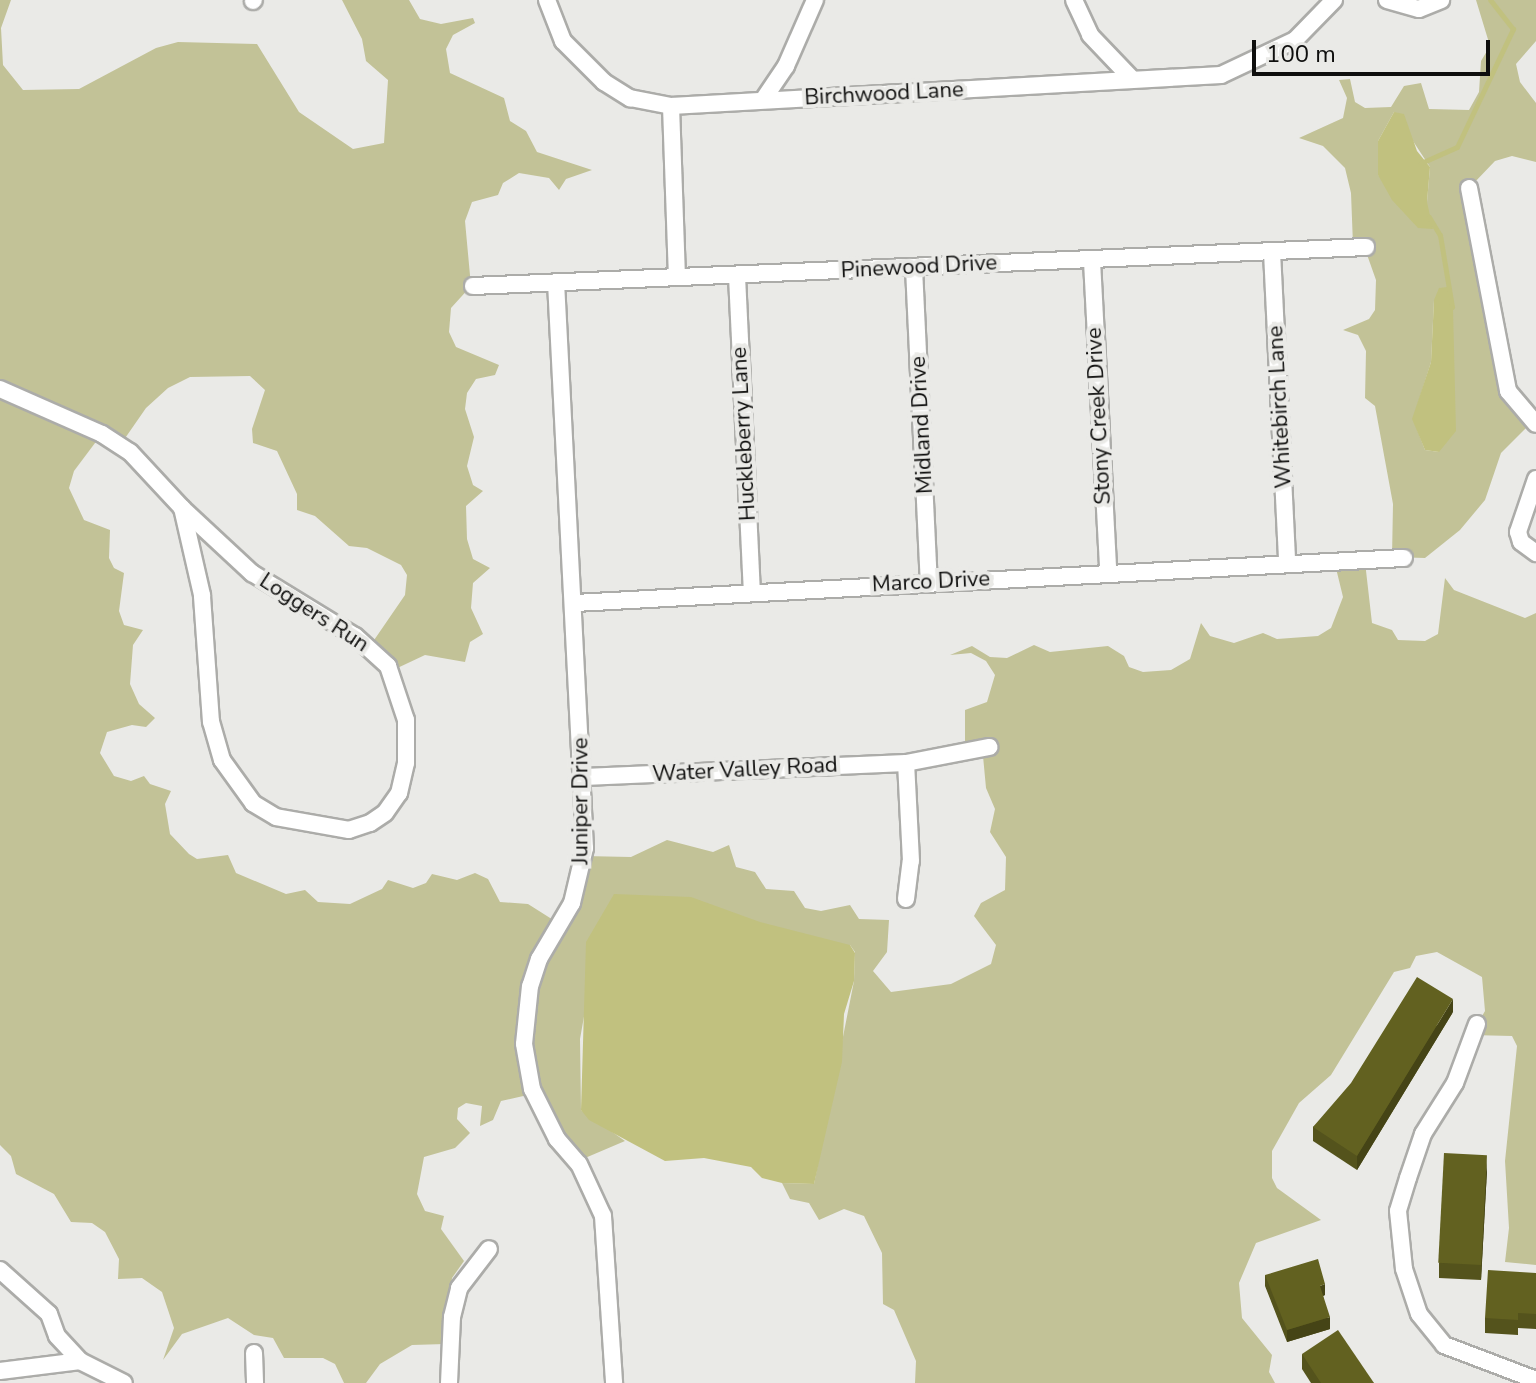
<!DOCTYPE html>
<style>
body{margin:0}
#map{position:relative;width:1536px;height:1383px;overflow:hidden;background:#eaeae7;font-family:"Nunito Sans",sans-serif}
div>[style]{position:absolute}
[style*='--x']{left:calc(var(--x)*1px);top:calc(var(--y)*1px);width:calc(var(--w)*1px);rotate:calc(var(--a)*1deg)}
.green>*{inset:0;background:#c2c297}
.water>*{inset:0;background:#c1c17f}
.stream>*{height:5px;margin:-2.5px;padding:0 2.5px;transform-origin:2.5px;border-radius:2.5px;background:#c1c17f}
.roads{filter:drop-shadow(2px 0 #acaca9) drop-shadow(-2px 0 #acaca9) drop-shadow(0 2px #acaca9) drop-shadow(0 -2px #acaca9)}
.minor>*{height:16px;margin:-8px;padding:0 8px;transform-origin:8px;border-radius:8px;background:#fff}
.wall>*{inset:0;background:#54531c}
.shaded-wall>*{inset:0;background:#454416}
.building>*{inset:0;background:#626120;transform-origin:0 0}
span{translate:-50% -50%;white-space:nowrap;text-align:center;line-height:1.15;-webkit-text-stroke:8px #eaeae7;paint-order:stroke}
.street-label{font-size:22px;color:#0f0f0e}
.scale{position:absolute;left:1252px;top:40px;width:238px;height:36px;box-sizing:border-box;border:4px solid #0f0f0e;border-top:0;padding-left:10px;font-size:24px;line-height:28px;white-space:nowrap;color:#0f0f0e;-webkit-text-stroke:6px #eaeae7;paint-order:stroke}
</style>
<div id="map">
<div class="green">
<i style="clip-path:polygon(0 0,11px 0,1px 28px,3px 65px,23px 90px,79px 89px,156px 48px,178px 42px,257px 44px,299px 112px,353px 149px,384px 143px,388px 80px,366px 61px,362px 39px,342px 0,409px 0,420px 19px,441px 24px,473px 18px,475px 23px,453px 35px,446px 49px,450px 73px,504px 98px,510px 121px,526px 131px,537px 152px,592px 170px,566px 179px,559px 190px,549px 178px,519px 173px,503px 183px,498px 195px,472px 202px,465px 221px,471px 286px,451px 308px,449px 332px,456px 347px,499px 365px,495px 375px,476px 379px,467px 393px,465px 409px,474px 437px,467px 466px,473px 485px,483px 491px,466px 506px,467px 539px,473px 559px,490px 568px,473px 583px,471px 608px,483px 634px,470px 642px,465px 662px,425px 655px,391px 671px,370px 646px,405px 595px,407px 575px,401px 565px,367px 548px,349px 546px,315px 516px,297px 510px,297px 494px,277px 451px,253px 443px,252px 429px,265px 390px,250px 376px,190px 377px,168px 388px,146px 408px,121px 444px,101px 435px,74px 471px,69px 488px,84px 520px,110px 530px,109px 558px,114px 568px,124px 573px,119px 611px,124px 625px,143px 630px,133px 645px,130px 684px,139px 704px,155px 718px,146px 727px,132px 725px,107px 732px,100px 753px,114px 776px,131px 781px,144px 776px,150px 784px,171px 791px,165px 804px,170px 834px,189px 854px,197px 859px,228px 855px,236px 873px,286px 894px,305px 890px,318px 902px,350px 904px,382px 889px,388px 880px,413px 888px,426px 883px,432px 874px,457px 880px,475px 873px,488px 879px,500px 902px,528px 904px,558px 923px,583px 856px,631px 857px,667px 840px,713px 852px,729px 845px,736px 867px,755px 872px,766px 889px,794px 891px,805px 908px,821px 911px,850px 905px,859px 919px,889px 920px,887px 952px,873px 971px,891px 992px,951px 984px,991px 964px,996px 945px,974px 916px,981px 903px,1005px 890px,1006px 857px,990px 832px,995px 809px,986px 788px,983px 756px,965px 753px,965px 710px,987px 702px,995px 675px,986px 661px,971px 653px,950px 655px,972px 646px,990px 657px,1007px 658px,1034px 645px,1050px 652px,1108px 646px,1124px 656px,1129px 667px,1143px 672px,1171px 670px,1190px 659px,1201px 623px,1210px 636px,1234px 643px,1263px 633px,1277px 639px,1318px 636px,1331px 628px,1343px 597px,1334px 560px,1365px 562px,1372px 623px,1392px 630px,1398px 640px,1425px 641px,1438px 634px,1445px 578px,1454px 590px,1525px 618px,1536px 613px,1536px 1265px,1505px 1262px,1509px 1228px,1505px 1161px,1517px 1046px,1512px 1036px,1471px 1035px,1485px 1011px,1482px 977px,1437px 952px,1416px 956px,1410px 968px,1394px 972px,1331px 1075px,1299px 1103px,1272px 1151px,1272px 1178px,1277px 1188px,1321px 1220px,1256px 1243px,1239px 1283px,1242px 1318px,1272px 1355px,1269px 1372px,1275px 1383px,915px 1383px,916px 1361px,894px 1310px,883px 1304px,882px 1253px,864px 1216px,844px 1209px,819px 1220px,809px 1203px,790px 1199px,782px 1183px,814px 1184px,854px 981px,855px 952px,850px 945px,588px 994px,580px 1039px,581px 1110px,625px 1141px,578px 1161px,532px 1094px,501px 1101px,493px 1120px,480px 1126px,482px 1106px,466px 1103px,458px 1108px,457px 1119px,470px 1133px,455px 1148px,424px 1157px,417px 1194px,425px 1211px,444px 1216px,441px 1229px,464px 1261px,452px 1278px,445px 1344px,412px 1345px,380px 1364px,366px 1383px,344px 1383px,335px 1364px,323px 1358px,284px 1358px,273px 1338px,254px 1335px,228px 1318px,182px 1334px,163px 1360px,174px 1328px,162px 1292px,142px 1278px,118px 1279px,119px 1259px,105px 1232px,92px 1223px,71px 1222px,54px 1194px,16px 1174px,11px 1156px,0 1145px)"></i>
<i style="clip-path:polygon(evenodd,1476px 0,1536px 0,1536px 41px,1516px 64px,1520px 82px,1536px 103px,1536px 162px,1512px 156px,1495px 161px,1473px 184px,1507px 390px,1533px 421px,1501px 453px,1485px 500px,1460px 530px,1425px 558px,1392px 557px,1393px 504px,1375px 406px,1365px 398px,1366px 351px,1358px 335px,1343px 330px,1369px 319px,1375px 310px,1376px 280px,1365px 249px,1353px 245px,1351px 193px,1345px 168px,1323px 146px,1299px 138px,1343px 118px,1347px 98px,1339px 80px,1350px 79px,1355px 102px,1365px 108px,1391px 107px,1404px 86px,1421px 83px,1429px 109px,1469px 110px,1479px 92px,1481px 61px,1490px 46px,1476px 0,1394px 112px,1430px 167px,1427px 202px,1378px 175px,1378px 141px,1394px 112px,1476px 0,1434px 300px,1439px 452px,1425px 450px,1413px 419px,1431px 362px,1434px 300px)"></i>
</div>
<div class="water">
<i style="clip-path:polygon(1394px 112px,1404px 114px,1417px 151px,1430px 167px,1427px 202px,1433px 229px,1418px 228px,1392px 200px,1378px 175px,1378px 141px)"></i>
<i style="clip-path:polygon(1448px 287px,1453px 308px,1456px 431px,1439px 452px,1425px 450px,1412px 419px,1431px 362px,1434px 300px,1439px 288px)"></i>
<i style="clip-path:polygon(614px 894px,691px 897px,760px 922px,850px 945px,855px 953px,854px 981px,844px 1014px,842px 1062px,814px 1184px,782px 1183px,762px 1178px,751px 1167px,704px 1158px,665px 1161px,589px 1120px,581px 1110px,586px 942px)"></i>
</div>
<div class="stream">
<i style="--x:1421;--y:163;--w:39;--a:-24"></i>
<i style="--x:1457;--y:147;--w:131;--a:-64.6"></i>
<i style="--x:1513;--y:29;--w:37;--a:-128"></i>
<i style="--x:1429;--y:217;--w:21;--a:59"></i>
<i style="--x:1440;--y:235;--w:73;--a:80.5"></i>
</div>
<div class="roads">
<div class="minor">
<i style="--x:547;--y:0;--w:44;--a:68.7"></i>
<i style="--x:563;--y:41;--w:58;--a:45"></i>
<i style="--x:604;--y:82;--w:31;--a:32"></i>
<i style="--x:630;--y:98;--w:42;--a:11"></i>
<i style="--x:671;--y:106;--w:551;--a:-3.23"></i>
<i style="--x:1221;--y:75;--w:82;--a:-25.3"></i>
<i style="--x:1295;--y:40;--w:56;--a:-45.7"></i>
<i style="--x:1074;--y:0;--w:38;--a:65"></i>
<i style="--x:1090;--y:35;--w:61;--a:46.3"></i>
<i style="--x:1387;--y:0;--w:33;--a:16"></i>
<i style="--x:1419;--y:9;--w:24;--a:-22"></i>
<i style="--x:253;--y:1;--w:1;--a:-45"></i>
<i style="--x:763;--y:100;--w:41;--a:-55.9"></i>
<i style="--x:786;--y:66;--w:72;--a:-66.3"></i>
<i style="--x:671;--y:106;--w:171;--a:88"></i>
<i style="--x:1469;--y:188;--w:207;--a:79.1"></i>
<i style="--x:1508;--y:391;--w:43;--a:49.7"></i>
<i style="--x:1272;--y:252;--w:309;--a:87.2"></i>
<i style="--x:1092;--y:261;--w:310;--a:87"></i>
<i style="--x:914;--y:268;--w:314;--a:87.3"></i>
<i style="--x:737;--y:276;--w:316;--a:87.3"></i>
<i style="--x:556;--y:282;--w:567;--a:87.07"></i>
<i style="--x:585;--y:848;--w:57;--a:103.3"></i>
<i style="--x:572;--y:903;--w:65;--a:120.5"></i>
<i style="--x:539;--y:959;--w:28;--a:108"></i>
<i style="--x:530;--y:986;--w:58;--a:95.9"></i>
<i style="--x:524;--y:1044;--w:46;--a:79.9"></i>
<i style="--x:532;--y:1089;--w:56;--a:63.4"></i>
<i style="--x:557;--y:1139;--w:33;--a:49"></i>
<i style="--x:579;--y:1164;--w:57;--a:65.2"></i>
<i style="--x:603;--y:1216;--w:167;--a:86.2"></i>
<i style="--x:473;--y:286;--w:894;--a:-2.5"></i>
<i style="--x:0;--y:389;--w:111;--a:23.8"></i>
<i style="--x:102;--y:434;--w:33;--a:33"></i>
<i style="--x:130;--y:452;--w:76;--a:47.1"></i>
<i style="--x:1536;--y:479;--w:56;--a:108.8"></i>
<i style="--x:1518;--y:532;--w:10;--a:73"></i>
<i style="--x:1521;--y:542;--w:19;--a:36"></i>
<i style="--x:182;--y:508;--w:96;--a:42.9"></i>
<i style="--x:252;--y:573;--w:121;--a:31.5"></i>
<i style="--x:355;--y:636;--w:45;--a:42.3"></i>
<i style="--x:388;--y:666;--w:57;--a:71.6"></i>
<i style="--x:406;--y:720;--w:43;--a:90"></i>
<i style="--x:406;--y:763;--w:31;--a:103"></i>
<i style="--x:399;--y:793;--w:24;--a:125"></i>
<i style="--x:385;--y:813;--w:18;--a:146"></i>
<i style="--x:370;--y:823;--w:22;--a:162"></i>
<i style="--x:349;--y:830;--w:74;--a:-169.9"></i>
<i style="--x:276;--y:817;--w:27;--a:-149"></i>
<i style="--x:253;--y:803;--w:53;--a:-125.8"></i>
<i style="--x:222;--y:760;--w:40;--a:-106"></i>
<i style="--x:211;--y:722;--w:127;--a:-94.1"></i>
<i style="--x:202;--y:595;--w:89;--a:-102.9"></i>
<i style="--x:575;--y:603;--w:830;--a:-3.11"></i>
<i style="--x:584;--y:777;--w:322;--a:-2.5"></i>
<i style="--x:906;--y:763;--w:85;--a:-10.9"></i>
<i style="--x:906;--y:899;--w:38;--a:-83"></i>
<i style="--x:911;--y:861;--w:98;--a:-92.9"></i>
<i style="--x:1477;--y:1024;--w:63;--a:110.4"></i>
<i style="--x:1455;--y:1083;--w:60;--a:122.1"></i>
<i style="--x:1423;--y:1134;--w:46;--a:108.8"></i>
<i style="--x:1408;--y:1178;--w:34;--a:107"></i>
<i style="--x:1398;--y:1211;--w:58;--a:84.1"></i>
<i style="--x:1404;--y:1269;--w:47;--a:71.6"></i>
<i style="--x:1419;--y:1314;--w:40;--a:51"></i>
<i style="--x:1444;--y:1345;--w:98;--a:20.8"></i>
<i style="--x:0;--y:1270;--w:66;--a:41.9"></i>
<i style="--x:49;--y:1314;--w:23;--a:70"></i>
<i style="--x:57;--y:1336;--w:34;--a:47"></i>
<i style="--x:254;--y:1353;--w:30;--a:88"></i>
<i style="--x:0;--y:1371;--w:81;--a:-7.1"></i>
<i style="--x:80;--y:1361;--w:49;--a:26.6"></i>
<i style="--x:449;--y:1383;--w:66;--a:-87.4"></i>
<i style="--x:452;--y:1317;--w:30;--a:-76"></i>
<i style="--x:459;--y:1288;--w:49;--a:-52.4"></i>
</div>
</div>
<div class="wall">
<i style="clip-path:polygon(1453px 1012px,1357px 1170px,1313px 1141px,1313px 1127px)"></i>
<i style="clip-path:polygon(1487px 1170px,1481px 1280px,1439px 1278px,1439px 1263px)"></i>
<i style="clip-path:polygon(1536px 1273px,1536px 1329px,1518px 1328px,1518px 1335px,1485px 1333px,1485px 1318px)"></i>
<i style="clip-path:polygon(1265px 1275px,1325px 1295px,1323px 1296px,1330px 1329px,1287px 1342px,1265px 1286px)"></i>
<i style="clip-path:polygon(1302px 1354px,1374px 1383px,1311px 1383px,1302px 1369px)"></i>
</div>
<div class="shaded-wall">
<i style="clip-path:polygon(1453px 999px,1453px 1012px,1357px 1170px,1357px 1156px)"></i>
<i style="clip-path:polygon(1487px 1155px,1487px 1170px,1481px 1280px,1481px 1265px)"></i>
<i style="clip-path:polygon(1325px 1284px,1325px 1295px,1320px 1297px,1320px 1286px)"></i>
<i style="clip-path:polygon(1330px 1317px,1330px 1329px,1287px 1342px,1287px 1330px)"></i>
</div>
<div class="building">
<i style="clip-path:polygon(1417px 977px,1453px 999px,1357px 1156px,1313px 1127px,1351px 1083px)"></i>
<i style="left:1444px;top:1153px;width:43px;height:110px;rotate:3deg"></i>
<i style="clip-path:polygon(1318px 1259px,1325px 1284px,1320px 1286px,1330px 1317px,1287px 1330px,1265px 1275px)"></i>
<i style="clip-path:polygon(1488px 1270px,1536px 1273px,1536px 1314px,1518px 1313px,1518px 1320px,1485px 1318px)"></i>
<i style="clip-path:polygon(1338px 1330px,1374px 1383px,1321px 1383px,1302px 1354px)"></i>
</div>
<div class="street-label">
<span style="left:884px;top:94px;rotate:-3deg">Birchwood Lane</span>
<span style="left:919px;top:267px;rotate:-3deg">Pinewood Drive</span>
<span style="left:1280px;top:407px;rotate:-93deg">Whitebirch Lane</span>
<span style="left:1099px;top:416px;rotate:-93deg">Stony Creek Drive</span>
<span style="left:922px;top:425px;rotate:-93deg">Midland Drive</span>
<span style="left:744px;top:434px;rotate:-93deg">Huckleberry Lane</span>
<span style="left:931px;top:582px;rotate:-3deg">Marco Drive</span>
<span style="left:314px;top:613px;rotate:33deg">Loggers Run</span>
<span style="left:745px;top:770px;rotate:-3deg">Water Valley Road</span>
<span style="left:581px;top:801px;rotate:-90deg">Juniper Drive</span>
</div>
<div class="scale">100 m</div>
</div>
